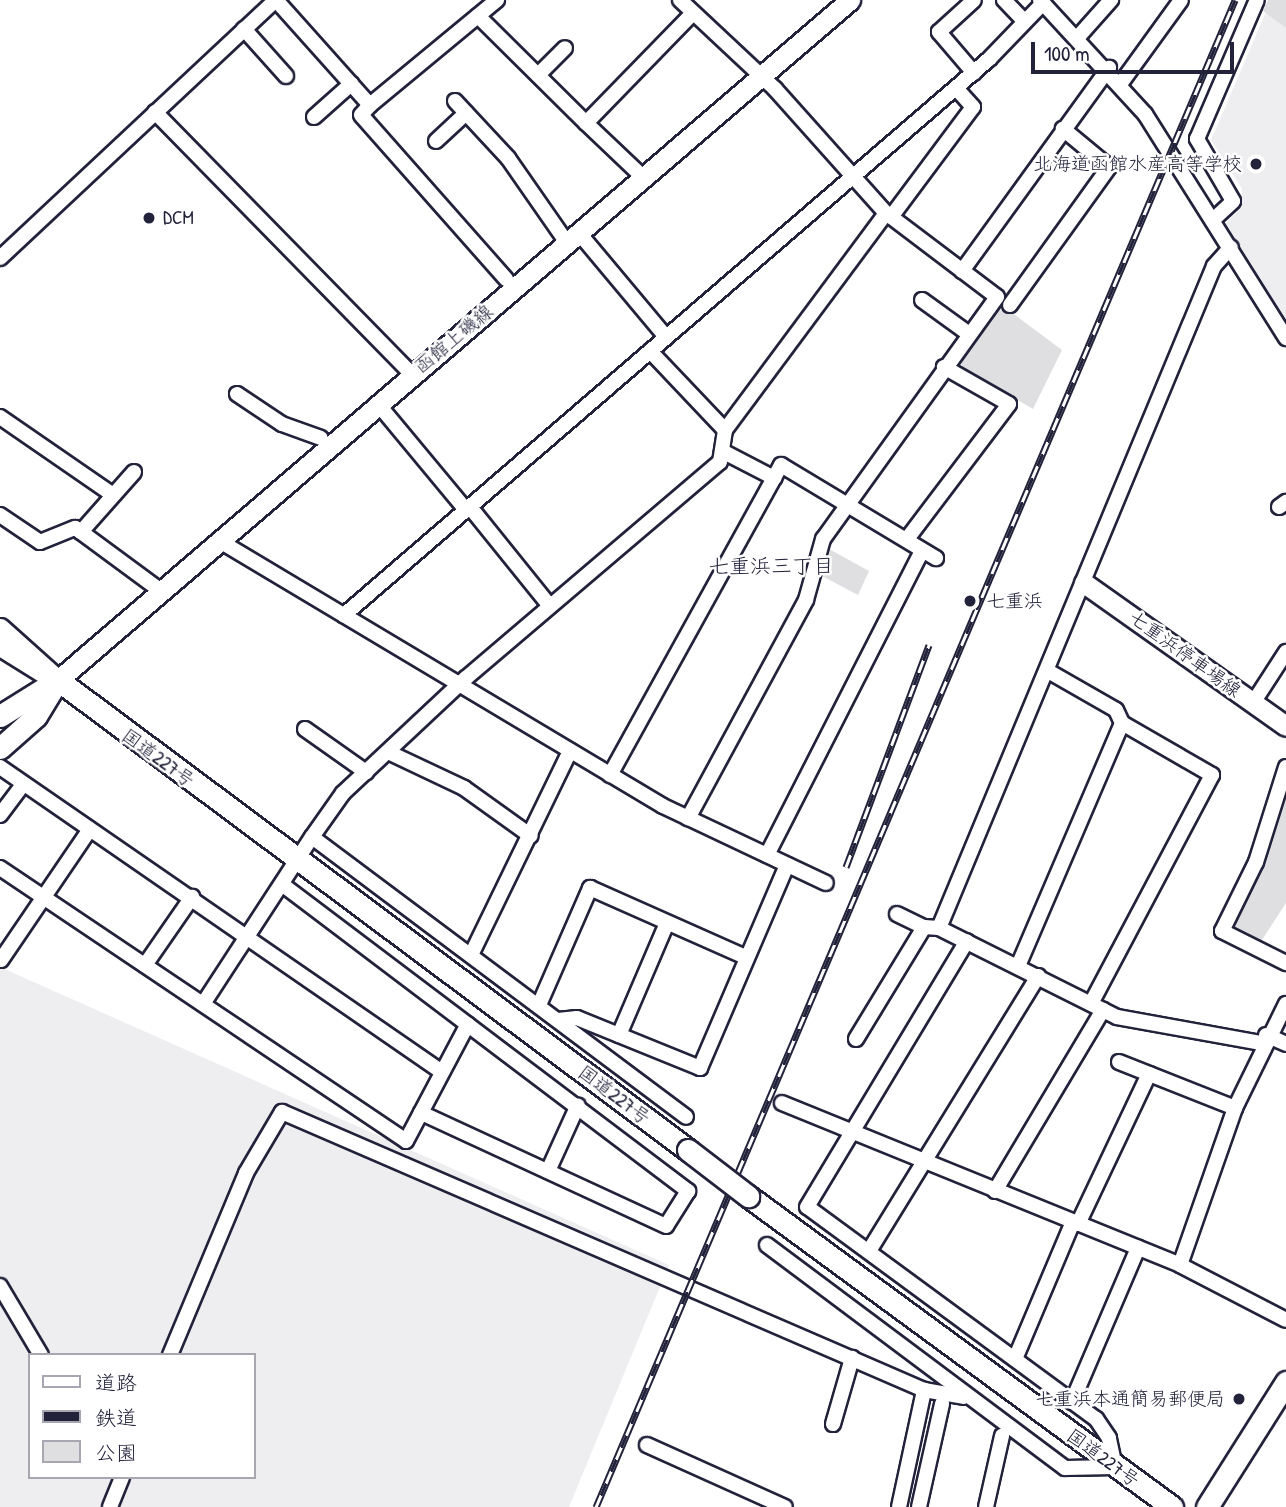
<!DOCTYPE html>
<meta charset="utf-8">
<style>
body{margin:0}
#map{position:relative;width:1286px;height:1507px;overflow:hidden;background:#fff;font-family:"Patrick Hand","Klee One",sans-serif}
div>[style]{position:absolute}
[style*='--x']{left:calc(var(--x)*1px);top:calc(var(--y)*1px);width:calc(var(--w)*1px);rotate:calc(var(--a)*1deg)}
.built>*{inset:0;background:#eeeef1}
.green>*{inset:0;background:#dfdfe2}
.roads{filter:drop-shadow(2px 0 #22223b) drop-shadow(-2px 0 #22223b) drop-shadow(0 2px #22223b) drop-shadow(0 -2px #22223b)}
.minor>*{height:14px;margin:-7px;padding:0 7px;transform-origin:7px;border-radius:7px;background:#fff}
.major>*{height:19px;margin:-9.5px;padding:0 9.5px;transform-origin:9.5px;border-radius:9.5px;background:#fff}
.highway>*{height:21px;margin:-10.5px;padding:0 10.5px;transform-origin:10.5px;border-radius:10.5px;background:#fff}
.rail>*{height:7px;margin-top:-3.5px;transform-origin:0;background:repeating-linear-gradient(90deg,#fff 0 13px,#22223b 0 26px);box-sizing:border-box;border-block:2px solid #22223b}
.bridges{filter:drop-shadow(2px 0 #22223b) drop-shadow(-2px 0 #22223b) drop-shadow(0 2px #22223b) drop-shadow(0 -2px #22223b)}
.highway-bridge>*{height:21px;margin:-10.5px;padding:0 10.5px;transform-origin:10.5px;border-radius:10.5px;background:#fff}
.dots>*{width:19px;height:19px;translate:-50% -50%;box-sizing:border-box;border:4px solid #fff;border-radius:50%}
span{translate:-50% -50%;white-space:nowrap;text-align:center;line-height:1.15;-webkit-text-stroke:5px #fff;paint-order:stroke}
.poi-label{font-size:19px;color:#22223b}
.right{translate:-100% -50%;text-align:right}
.left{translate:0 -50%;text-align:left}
.street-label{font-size:19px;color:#22223b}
.neighbourhood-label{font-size:21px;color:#22223b}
.legend{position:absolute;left:28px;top:1353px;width:228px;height:126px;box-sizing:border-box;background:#fff;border:2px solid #a7a7b1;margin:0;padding:9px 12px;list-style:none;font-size:21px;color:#22223b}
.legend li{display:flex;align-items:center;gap:14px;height:35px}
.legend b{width:35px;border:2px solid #a7a7b1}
.scale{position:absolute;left:1031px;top:42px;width:203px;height:32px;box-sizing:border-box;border:4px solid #22223b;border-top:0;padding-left:9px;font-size:21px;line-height:24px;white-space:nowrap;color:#22223b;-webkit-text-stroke:5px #fff;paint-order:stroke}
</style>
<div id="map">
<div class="built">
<i style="clip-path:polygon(1271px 0,1286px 0,1286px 321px,1225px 224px,1242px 207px,1242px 189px,1211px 140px)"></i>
<i style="clip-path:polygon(evenodd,0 967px,669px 1265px,569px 1507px,0 1507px,0 967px,30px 1355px,254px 1355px,254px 1477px,30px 1477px,30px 1355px)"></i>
</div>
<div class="green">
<i style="clip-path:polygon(1268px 0,1286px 0,1286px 28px,1263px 11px)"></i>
<i style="clip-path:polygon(1007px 309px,1062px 350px,1033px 409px,962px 367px,961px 358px,997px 310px)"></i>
<i style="clip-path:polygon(829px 549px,869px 571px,858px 595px,822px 576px)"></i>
<i style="clip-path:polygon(1286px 780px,1286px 903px,1260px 943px,1230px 929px)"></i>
</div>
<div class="roads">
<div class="minor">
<i style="--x:680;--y:0;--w:130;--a:43.1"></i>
<i style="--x:775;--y:89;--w:166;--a:48.2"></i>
<i style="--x:886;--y:213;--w:139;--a:37.1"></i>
<i style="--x:997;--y:297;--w:298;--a:125.7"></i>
<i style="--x:823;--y:539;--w:63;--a:105.6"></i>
<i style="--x:806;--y:600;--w:248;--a:118.4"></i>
<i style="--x:1004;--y:0;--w:30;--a:46"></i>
<i style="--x:1040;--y:0;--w:155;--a:47.4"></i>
<i style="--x:1145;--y:114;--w:265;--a:57.8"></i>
<i style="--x:478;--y:16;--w:152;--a:44.7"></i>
<i style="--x:586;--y:123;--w:153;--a:-45.8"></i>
<i style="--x:244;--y:29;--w:63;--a:48.2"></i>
<i style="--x:1078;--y:37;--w:50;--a:-48.3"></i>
<i style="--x:974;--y:73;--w:54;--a:-130.5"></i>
<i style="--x:939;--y:32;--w:47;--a:-42.4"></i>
<i style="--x:538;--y:75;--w:38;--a:-45"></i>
<i style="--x:1121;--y:83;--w:102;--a:-54.1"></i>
<i style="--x:455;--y:101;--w:78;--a:47.1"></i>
<i style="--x:508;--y:158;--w:103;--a:55.2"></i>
<i style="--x:370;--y:105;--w:13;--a:132"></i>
<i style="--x:361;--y:115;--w:219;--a:48.5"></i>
<i style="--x:155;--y:112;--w:367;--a:45.6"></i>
<i style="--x:314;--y:117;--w:50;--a:-41.7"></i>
<i style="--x:586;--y:123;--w:80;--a:43.5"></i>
<i style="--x:436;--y:141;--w:41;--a:-43"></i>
<i style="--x:891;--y:217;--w:137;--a:-53.3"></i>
<i style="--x:973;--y:107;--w:25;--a:-132"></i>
<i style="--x:1214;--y:219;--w:26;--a:-43"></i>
<i style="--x:1233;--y:201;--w:72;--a:-120.1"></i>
<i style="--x:1197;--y:139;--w:151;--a:-66.7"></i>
<i style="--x:579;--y:233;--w:136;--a:50.1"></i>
<i style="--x:0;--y:258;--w:378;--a:-43.1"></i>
<i style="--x:276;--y:0;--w:141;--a:48.2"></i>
<i style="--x:370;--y:105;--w:165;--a:-39.6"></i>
<i style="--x:962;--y:271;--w:251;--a:-54.1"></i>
<i style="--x:922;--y:300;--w:58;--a:35.9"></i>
<i style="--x:1010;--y:305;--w:170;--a:-54.3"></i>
<i style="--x:1109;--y:167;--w:60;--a:-140.4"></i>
<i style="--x:650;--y:351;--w:109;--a:46.5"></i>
<i style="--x:237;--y:394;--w:54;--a:33.7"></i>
<i style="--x:282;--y:424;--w:41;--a:19.7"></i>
<i style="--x:378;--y:404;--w:138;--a:50.3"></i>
<i style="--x:0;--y:417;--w:137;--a:34.6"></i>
<i style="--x:722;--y:451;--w:59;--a:27.4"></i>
<i style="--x:134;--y:472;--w:80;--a:131.5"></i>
<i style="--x:81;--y:532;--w:99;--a:36.4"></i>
<i style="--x:470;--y:507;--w:127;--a:51.1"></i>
<i style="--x:1279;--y:507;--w:9;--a:-36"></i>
<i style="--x:0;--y:515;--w:48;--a:34"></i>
<i style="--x:40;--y:542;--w:38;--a:-22"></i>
<i style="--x:75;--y:528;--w:7;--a:34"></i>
<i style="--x:907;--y:539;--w:169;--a:-52.9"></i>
<i style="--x:1009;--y:404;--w:75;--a:-150.4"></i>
<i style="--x:218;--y:540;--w:518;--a:30.87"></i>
<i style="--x:663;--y:806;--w:180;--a:25.3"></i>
<i style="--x:344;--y:615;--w:852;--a:-40.76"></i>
<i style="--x:989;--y:59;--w:78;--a:-46"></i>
<i style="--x:1048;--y:671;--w:78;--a:29.8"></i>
<i style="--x:1116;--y:710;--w:14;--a:65"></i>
<i style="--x:1253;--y:703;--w:61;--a:-57.1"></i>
<i style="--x:305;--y:729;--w:75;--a:35.2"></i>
<i style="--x:388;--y:752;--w:84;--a:25.3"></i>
<i style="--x:464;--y:788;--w:82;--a:35.6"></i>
<i style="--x:0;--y:767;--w:537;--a:34.61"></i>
<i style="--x:1286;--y:767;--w:100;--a:107.5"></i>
<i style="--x:1256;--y:862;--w:77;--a:116.2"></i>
<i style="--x:1222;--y:931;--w:72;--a:26.6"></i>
<i style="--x:610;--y:775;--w:354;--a:-61.1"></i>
<i style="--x:781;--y:465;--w:181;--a:31"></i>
<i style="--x:0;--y:815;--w:39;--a:-53"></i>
<i style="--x:312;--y:837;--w:54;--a:-54.8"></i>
<i style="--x:343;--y:793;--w:168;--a:-43.1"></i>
<i style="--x:466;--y:678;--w:333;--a:-40.4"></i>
<i style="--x:720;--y:462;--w:32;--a:-81"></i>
<i style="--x:725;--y:430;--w:270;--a:-53.4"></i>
<i style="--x:767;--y:855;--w:341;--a:-63"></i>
<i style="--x:0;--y:868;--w:489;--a:33.9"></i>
<i style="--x:406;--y:1141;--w:132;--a:-62.1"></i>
<i style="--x:283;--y:885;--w:508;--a:37.07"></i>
<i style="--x:688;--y:1191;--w:41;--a:122.2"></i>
<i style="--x:666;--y:1226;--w:270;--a:-155.2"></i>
<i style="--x:897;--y:914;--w:30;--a:26"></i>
<i style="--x:939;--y:928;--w:717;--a:-67.44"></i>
<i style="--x:1214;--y:266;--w:25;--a:-48"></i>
<i style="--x:471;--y:955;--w:227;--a:-64.1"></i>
<i style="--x:1;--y:960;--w:158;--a:-55.8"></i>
<i style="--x:145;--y:965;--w:83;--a:-55.3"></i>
<i style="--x:1018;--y:966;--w:264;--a:-66.8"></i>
<i style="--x:1122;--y:723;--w:104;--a:30"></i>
<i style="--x:1212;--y:775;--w:257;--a:117.9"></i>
<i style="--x:203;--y:1004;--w:199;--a:-56.9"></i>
<i style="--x:312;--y:837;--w:467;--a:36.8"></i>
<i style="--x:539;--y:1005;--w:128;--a:-66.4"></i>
<i style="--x:590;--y:888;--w:171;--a:23.9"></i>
<i style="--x:558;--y:1020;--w:19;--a:-6"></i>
<i style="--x:577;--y:1018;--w:133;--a:22.1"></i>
<i style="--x:700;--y:1068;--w:221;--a:-66.8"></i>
<i style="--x:619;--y:1035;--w:122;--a:-66.8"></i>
<i style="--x:1266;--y:1035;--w:22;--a:24"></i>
<i style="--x:856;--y:1039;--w:131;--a:-58.7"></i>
<i style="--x:924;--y:927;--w:15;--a:4"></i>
<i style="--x:939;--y:928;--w:199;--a:26.6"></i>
<i style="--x:1117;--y:1017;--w:147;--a:10.2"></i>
<i style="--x:1119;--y:1062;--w:125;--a:21.6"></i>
<i style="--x:782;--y:1103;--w:430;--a:22.1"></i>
<i style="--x:1180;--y:1265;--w:119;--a:27.4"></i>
<i style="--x:548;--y:1171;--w:72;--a:-65.6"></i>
<i style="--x:995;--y:1191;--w:211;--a:-59.2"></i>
<i style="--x:1078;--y:1224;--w:166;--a:-64.7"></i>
<i style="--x:767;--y:1245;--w:372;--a:36.8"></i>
<i style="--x:1065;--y:1468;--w:50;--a:-1.1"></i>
<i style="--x:1115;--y:1467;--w:30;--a:-102"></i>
<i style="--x:1109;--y:1438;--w:23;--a:-124"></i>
<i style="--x:1096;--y:1419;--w:358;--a:-143.7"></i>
<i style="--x:807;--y:1207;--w:310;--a:-59"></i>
<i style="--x:869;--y:1251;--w:323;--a:-58.4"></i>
<i style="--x:1180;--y:1265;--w:166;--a:-70.7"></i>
<i style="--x:1235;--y:1108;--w:116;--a:-63.9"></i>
<i style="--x:0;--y:1286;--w:80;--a:59.3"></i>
<i style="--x:170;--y:1355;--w:197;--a:-67.3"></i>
<i style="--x:246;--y:1173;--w:71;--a:-59.5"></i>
<i style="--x:282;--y:1112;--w:700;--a:23.41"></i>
<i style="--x:924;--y:1390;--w:40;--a:10"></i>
<i style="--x:1015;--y:1359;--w:149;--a:-67.1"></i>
<i style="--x:1072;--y:1402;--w:168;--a:-66.8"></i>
<i style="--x:833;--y:1424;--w:69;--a:-73.9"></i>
<i style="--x:647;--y:1445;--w:151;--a:24.2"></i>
<i style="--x:110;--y:1507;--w:32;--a:-68"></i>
<i style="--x:899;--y:1507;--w:120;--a:-77.9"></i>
<i style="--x:919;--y:1507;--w:106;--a:-77.4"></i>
<i style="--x:986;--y:1507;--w:73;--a:-77.3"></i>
</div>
<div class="major">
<i style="--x:1084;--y:583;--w:247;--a:35.3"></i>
<i style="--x:0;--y:628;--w:78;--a:41.9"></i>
<i style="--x:0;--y:646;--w:53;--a:31.9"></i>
<i style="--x:58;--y:680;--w:1044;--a:-40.65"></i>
</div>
<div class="highway">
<i style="--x:58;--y:680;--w:786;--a:36.72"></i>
<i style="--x:0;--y:716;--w:66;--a:-32"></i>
<i style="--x:0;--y:748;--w:48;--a:-41.6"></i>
<i style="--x:36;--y:716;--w:42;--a:-58.6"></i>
<i style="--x:748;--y:1196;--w:526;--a:36.26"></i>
<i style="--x:1207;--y:1507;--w:148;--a:-57.7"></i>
</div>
</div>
<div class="rail">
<i style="--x:846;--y:867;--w:237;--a:-69.5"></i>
<i style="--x:596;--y:1507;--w:1637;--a:-67.02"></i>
</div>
<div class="bridges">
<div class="highway-bridge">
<i style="--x:688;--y:1150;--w:76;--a:37.5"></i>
</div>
</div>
<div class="dots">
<i style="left:1256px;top:164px;background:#22223b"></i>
<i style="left:149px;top:218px;background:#22223b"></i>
<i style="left:970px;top:601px;background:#22223b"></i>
<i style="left:1239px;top:1399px;background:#22223b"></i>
</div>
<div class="poi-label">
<span class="right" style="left:1242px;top:164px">北海道函館水産高等学校</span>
<span class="left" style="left:163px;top:218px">DCM</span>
<span class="left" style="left:986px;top:601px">七重浜</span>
<span class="right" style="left:1225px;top:1399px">七重浜本通簡易郵便局</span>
</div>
<div class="street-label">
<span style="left:454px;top:339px;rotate:-40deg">函館上磯線</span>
<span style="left:1185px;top:654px;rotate:36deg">七重浜停車場線</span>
<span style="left:158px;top:758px;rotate:36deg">国道227号</span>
<span style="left:614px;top:1095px;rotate:37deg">国道227号</span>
<span style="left:1103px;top:1458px;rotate:36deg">国道227号</span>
</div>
<div class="neighbourhood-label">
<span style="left:771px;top:566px">七重浜三丁目</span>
</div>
<ul class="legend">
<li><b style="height:9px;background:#fff"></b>道路</li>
<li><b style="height:9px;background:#22223b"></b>鉄道</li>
<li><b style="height:19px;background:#dfdfe2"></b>公園</li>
</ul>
<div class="scale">100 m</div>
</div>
